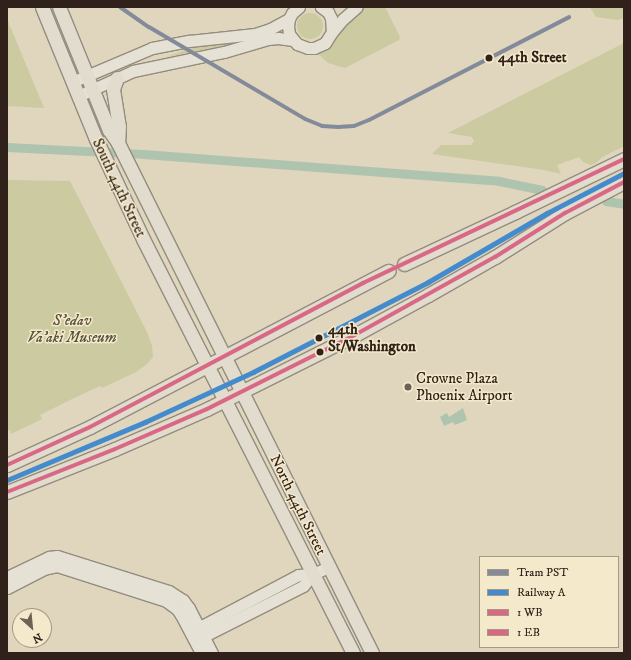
<!DOCTYPE html>
<style>
body{margin:0}
#map{position:relative;width:631px;height:660px;overflow:hidden;background:#dfd6bd;font-family:"IM FELL DW Pica",serif}
div>[style]{position:absolute}
[style*='--x']{left:calc(var(--x)*1px);top:calc(var(--y)*1px);width:calc(var(--w)*1px);rotate:calc(var(--a)*1deg)}
.green>*{inset:0;background:#cbcaa0}
.round{border-radius:50%}
.water>*{inset:0;background:#afc4ae}
.canal>*{height:9px;margin:-4.5px;padding:0 4.5px;transform-origin:4.5px;border-radius:4.5px;background:#afc4ae}
.roads{filter:drop-shadow(1px 0 #948c7e) drop-shadow(-1px 0 #948c7e) drop-shadow(0 1px #948c7e) drop-shadow(0 -1px #948c7e)}
.minor>*{height:11px;margin:-5.5px;padding:0 5.5px;transform-origin:5.5px;border-radius:5.5px;background:#e5e1d4}
.major>*{height:13px;margin:-6.5px;padding:0 6.5px;transform-origin:6.5px;border-radius:6.5px;background:#e1dccd}
.bus-1>*{height:4px;margin:-2px;padding:0 2px;transform-origin:2px;border-radius:2px;background:#d96885}
.bus-2>*{height:4px;margin:-2px;padding:0 2px;transform-origin:2px;border-radius:2px;background:#d96885}
.rail-1>*{height:5px;margin:-2.5px;padding:0 2.5px;transform-origin:2.5px;border-radius:2.5px;background:#448bcd}
.tram-1>*{height:4px;margin:-2px;padding:0 2px;transform-origin:2px;border-radius:2px;background:#838b9a}
.dots>*{width:11px;height:11px;translate:-50% -50%;box-sizing:border-box;border:2px solid #f4e9ca;border-radius:50%}
span{translate:-50% -50%;white-space:nowrap;text-align:center;line-height:1.15;-webkit-text-stroke:3px #f4e9ca;paint-order:stroke}
.stop-label{font-size:15px;color:#30211b;font-weight:700}
.left{translate:0 -50%;text-align:left}
.street-label{font-size:15px;color:#30211b}
.park-label{font-size:15px;color:#59513c;font-style:italic}
.poi-label{font-size:15px;color:#30211b}
.frame{position:absolute;inset:0;border:8px solid #30211b;pointer-events:none}
.legend{position:absolute;left:479px;top:556px;width:140px;height:92px;box-sizing:border-box;background:#f4e9ca;border:1px solid #a69984;margin:0;padding:5px 7px;list-style:none;font-size:12px;color:#30211b}
.legend li{display:flex;align-items:center;gap:8px;height:20px}
.legend b{width:20px;border:1px solid #a69984}
.north{position:absolute;left:12px;top:608px;width:40px;height:40px;box-sizing:border-box;background:#f4e9ca;border:1px solid #a69984;border-radius:50%;rotate:153deg;font-size:11px;font-weight:700;line-height:16px;text-align:center;color:#30211b}
.north::after{content:'';display:block;margin:auto;width:14px;height:18px;background:#6d6054;clip-path:polygon(50% 0,100% 100%,50% 72%,0 100%)}
</style>
<div id="map">
<div class="green">
<i style="clip-path:polygon(363px 7px,385px 7px,400px 37px,399px 40px,345px 68px,328px 63px,315px 51px,356px 11px)"></i>
<i style="clip-path:polygon(590px 7px,624px 7px,624px 18px,618px 20px,596px 17px)"></i>
<i class="round" style="left:297px;top:13px;width:26px;height:26px"></i>
<i style="clip-path:polygon(7px 19px,44px 108px,7px 106px)"></i>
<i style="clip-path:polygon(283px 25px,285px 34px,167px 57px,196px 46px,242px 41px)"></i>
<i style="clip-path:polygon(624px 43px,624px 146px,601px 158px,596px 163px,591px 165px,583px 162px,579px 157px,557px 165px,561px 174px,544px 170px,432px 154px,441px 145px,471px 145px,474px 141px,472px 137px,448px 133px)"></i>
<i style="clip-path:polygon(7px 180px,70px 181px,147px 332px,152px 346px,153px 357px,146px 365px,136px 372px,102px 388px,100px 386px,70px 400px,40px 415px,42px 419px,11px 434px,10px 430px,7px 431px)"></i>
</div>
<div class="water">
<i style="clip-path:polygon(463px 408px,467px 420px,455px 425px,453px 422px,444px 426px,440px 417px,447px 413px,449px 417px)"></i>
</div>
<div class="canal">
<i style="--x:7;--y:147;--w:136;--a:2.9"></i>
<i style="--x:143;--y:154;--w:357;--a:4.3"></i>
<i style="--x:499;--y:181;--w:44;--a:11.8"></i>
<i style="--x:606;--y:201;--w:18;--a:9"></i>
</div>
<div class="roads">
<div class="minor">
<i style="--x:299;--y:7;--w:9;--a:139"></i>
<i style="--x:292;--y:13;--w:7;--a:117"></i>
<i style="--x:289;--y:19;--w:7;--a:98"></i>
<i style="--x:288;--y:26;--w:8;--a:83"></i>
<i style="--x:289;--y:34;--w:13;--a:51"></i>
<i style="--x:297;--y:44;--w:12;--a:20"></i>
<i style="--x:308;--y:48;--w:6;--a:0"></i>
<i style="--x:314;--y:48;--w:12;--a:-24"></i>
<i style="--x:325;--y:43;--w:13;--a:-58"></i>
<i style="--x:332;--y:32;--w:14;--a:-94"></i>
<i style="--x:331;--y:18;--w:7;--a:-117"></i>
<i style="--x:328;--y:12;--w:9;--a:-144"></i>
<i style="--x:332;--y:32;--w:17;--a:-50"></i>
<i style="--x:343;--y:19;--w:18;--a:-41"></i>
<i style="--x:72;--y:82;--w:87;--a:-23"></i>
<i style="--x:152;--y:48;--w:38;--a:-11"></i>
<i style="--x:189;--y:41;--w:66;--a:-6.1"></i>
<i style="--x:255;--y:34;--w:16;--a:-18"></i>
<i style="--x:270;--y:29;--w:21;--a:-28"></i>
<i style="--x:78;--y:96;--w:60;--a:-24.4"></i>
<i style="--x:133;--y:71;--w:93;--a:-11.8"></i>
<i style="--x:224;--y:52;--w:46;--a:-16.5"></i>
<i style="--x:268;--y:39;--w:10;--a:-6"></i>
<i style="--x:278;--y:38;--w:15;--a:8"></i>
<i style="--x:7;--y:577;--w:47;--a:-25.5"></i>
<i style="--x:49;--y:557;--w:8;--a:-7"></i>
<i style="--x:57;--y:556;--w:117;--a:17.4"></i>
<i style="--x:169;--y:591;--w:17;--a:33"></i>
<i style="--x:183;--y:600;--w:10;--a:53"></i>
<i style="--x:189;--y:608;--w:51;--a:62.9"></i>
<i style="--x:7;--y:588;--w:42;--a:-27.2"></i>
<i style="--x:44;--y:569;--w:13;--a:-13"></i>
<i style="--x:57;--y:566;--w:114;--a:17.8"></i>
<i style="--x:166;--y:601;--w:14;--a:36"></i>
<i style="--x:177;--y:609;--w:7;--a:56"></i>
<i style="--x:181;--y:615;--w:43;--a:62.2"></i>
<i style="--x:192;--y:631;--w:120;--a:-27.8"></i>
<i style="--x:298;--y:575;--w:15;--a:-4"></i>
<i style="--x:313;--y:574;--w:17;--a:-24"></i>
<i style="--x:198;--y:639;--w:118;--a:-26.8"></i>
<i style="--x:303;--y:586;--w:16;--a:-50"></i>
</div>
<div class="major">
<i style="--x:42;--y:7;--w:143;--a:67.8"></i>
<i style="--x:96;--y:139;--w:110;--a:64.8"></i>
<i style="--x:143;--y:239;--w:464;--a:63.1"></i>
<i style="--x:59;--y:7;--w:133;--a:67.9"></i>
<i style="--x:109;--y:130;--w:16;--a:55"></i>
<i style="--x:118;--y:143;--w:570;--a:63.52"></i>
<i style="--x:117;--y:78;--w:12;--a:110"></i>
<i style="--x:113;--y:89;--w:37;--a:81"></i>
<i style="--x:119;--y:126;--w:17;--a:93"></i>
<i style="--x:404;--y:264;--w:123;--a:-25.1"></i>
<i style="--x:515;--y:212;--w:121;--a:-25.9"></i>
<i style="--x:7;--y:465;--w:91;--a:-24.6"></i>
<i style="--x:90;--y:427;--w:337;--a:-27.6"></i>
<i style="--x:7;--y:492;--w:116;--a:-21.7"></i>
<i style="--x:115;--y:449;--w:100;--a:-23.5"></i>
<i style="--x:207;--y:409;--w:161;--a:-26.6"></i>
<i style="--x:351;--y:337;--w:88;--a:-28.6"></i>
<i style="--x:428;--y:295;--w:77;--a:-29.6"></i>
<i style="--x:495;--y:257;--w:83;--a:-32.2"></i>
<i style="--x:565;--y:213;--w:67;--a:-27.7"></i>
</div>
</div>
<div class="bus-1">
<i style="--x:7;--y:492;--w:116;--a:-21.7"></i>
<i style="--x:115;--y:449;--w:100;--a:-23.5"></i>
<i style="--x:207;--y:409;--w:161;--a:-26.6"></i>
<i style="--x:351;--y:337;--w:165;--a:-29.1"></i>
<i style="--x:495;--y:257;--w:83;--a:-32.2"></i>
<i style="--x:565;--y:213;--w:67;--a:-27.7"></i>
</div>
<div class="bus-2">
<i style="--x:7;--y:465;--w:91;--a:-24.6"></i>
<i style="--x:90;--y:427;--w:309;--a:-27.8"></i>
<i style="--x:363;--y:283;--w:289;--a:-25.4"></i>
</div>
<div class="rail-1">
<i style="--x:7;--y:480;--w:150;--a:-22.8"></i>
<i style="--x:145;--y:422;--w:119;--a:-24.8"></i>
<i style="--x:253;--y:372;--w:197;--a:-27.2"></i>
<i style="--x:428;--y:282;--w:138;--a:-30.1"></i>
<i style="--x:547;--y:213;--w:87;--a:-27.5"></i>
</div>
<div class="tram-1">
<i style="--x:120;--y:7;--w:35;--a:35"></i>
<i style="--x:149;--y:27;--w:181;--a:30.5"></i>
<i style="--x:305;--y:119;--w:18;--a:22"></i>
<i style="--x:322;--y:126;--w:16;--a:4"></i>
<i style="--x:338;--y:127;--w:16;--a:-4"></i>
<i style="--x:354;--y:126;--w:16;--a:-22"></i>
<i style="--x:369;--y:120;--w:225;--a:-27.2"></i>
</div>
<div class="dots">
<i style="left:489px;top:58px;background:#30211b"></i>
<i style="left:319px;top:338px;background:#30211b"></i>
<i style="left:320px;top:352px;background:#30211b"></i>
<i style="left:408px;top:387px;background:#6d6054"></i>
</div>
<div class="stop-label">
<span class="left" style="left:498px;top:58px">44th Street</span>
<span class="left" style="left:328px;top:338px">44th<br>St/Washington</span>
</div>
<div class="street-label">
<span style="left:119px;top:188px;rotate:65deg">South 44th Street</span>
<span style="left:298px;top:505px;rotate:64deg">North 44th Street</span>
</div>
<div class="park-label">
<span style="left:72px;top:329px">S'edav<br>Va'aki Museum</span>
</div>
<div class="poi-label">
<span class="left" style="left:416px;top:387px">Crowne Plaza<br>Phoenix Airport</span>
</div>
<div class="frame"></div>
<ul class="legend">
<li><b style="height:5px;background:#838b9a"></b>Tram PST</li>
<li><b style="height:5px;background:#448bcd"></b>Railway A</li>
<li><b style="height:5px;background:#d96885"></b>1 WB</li>
<li><b style="height:5px;background:#d96885"></b>1 EB</li>
</ul>
<div class="north">N</div>
</div>
